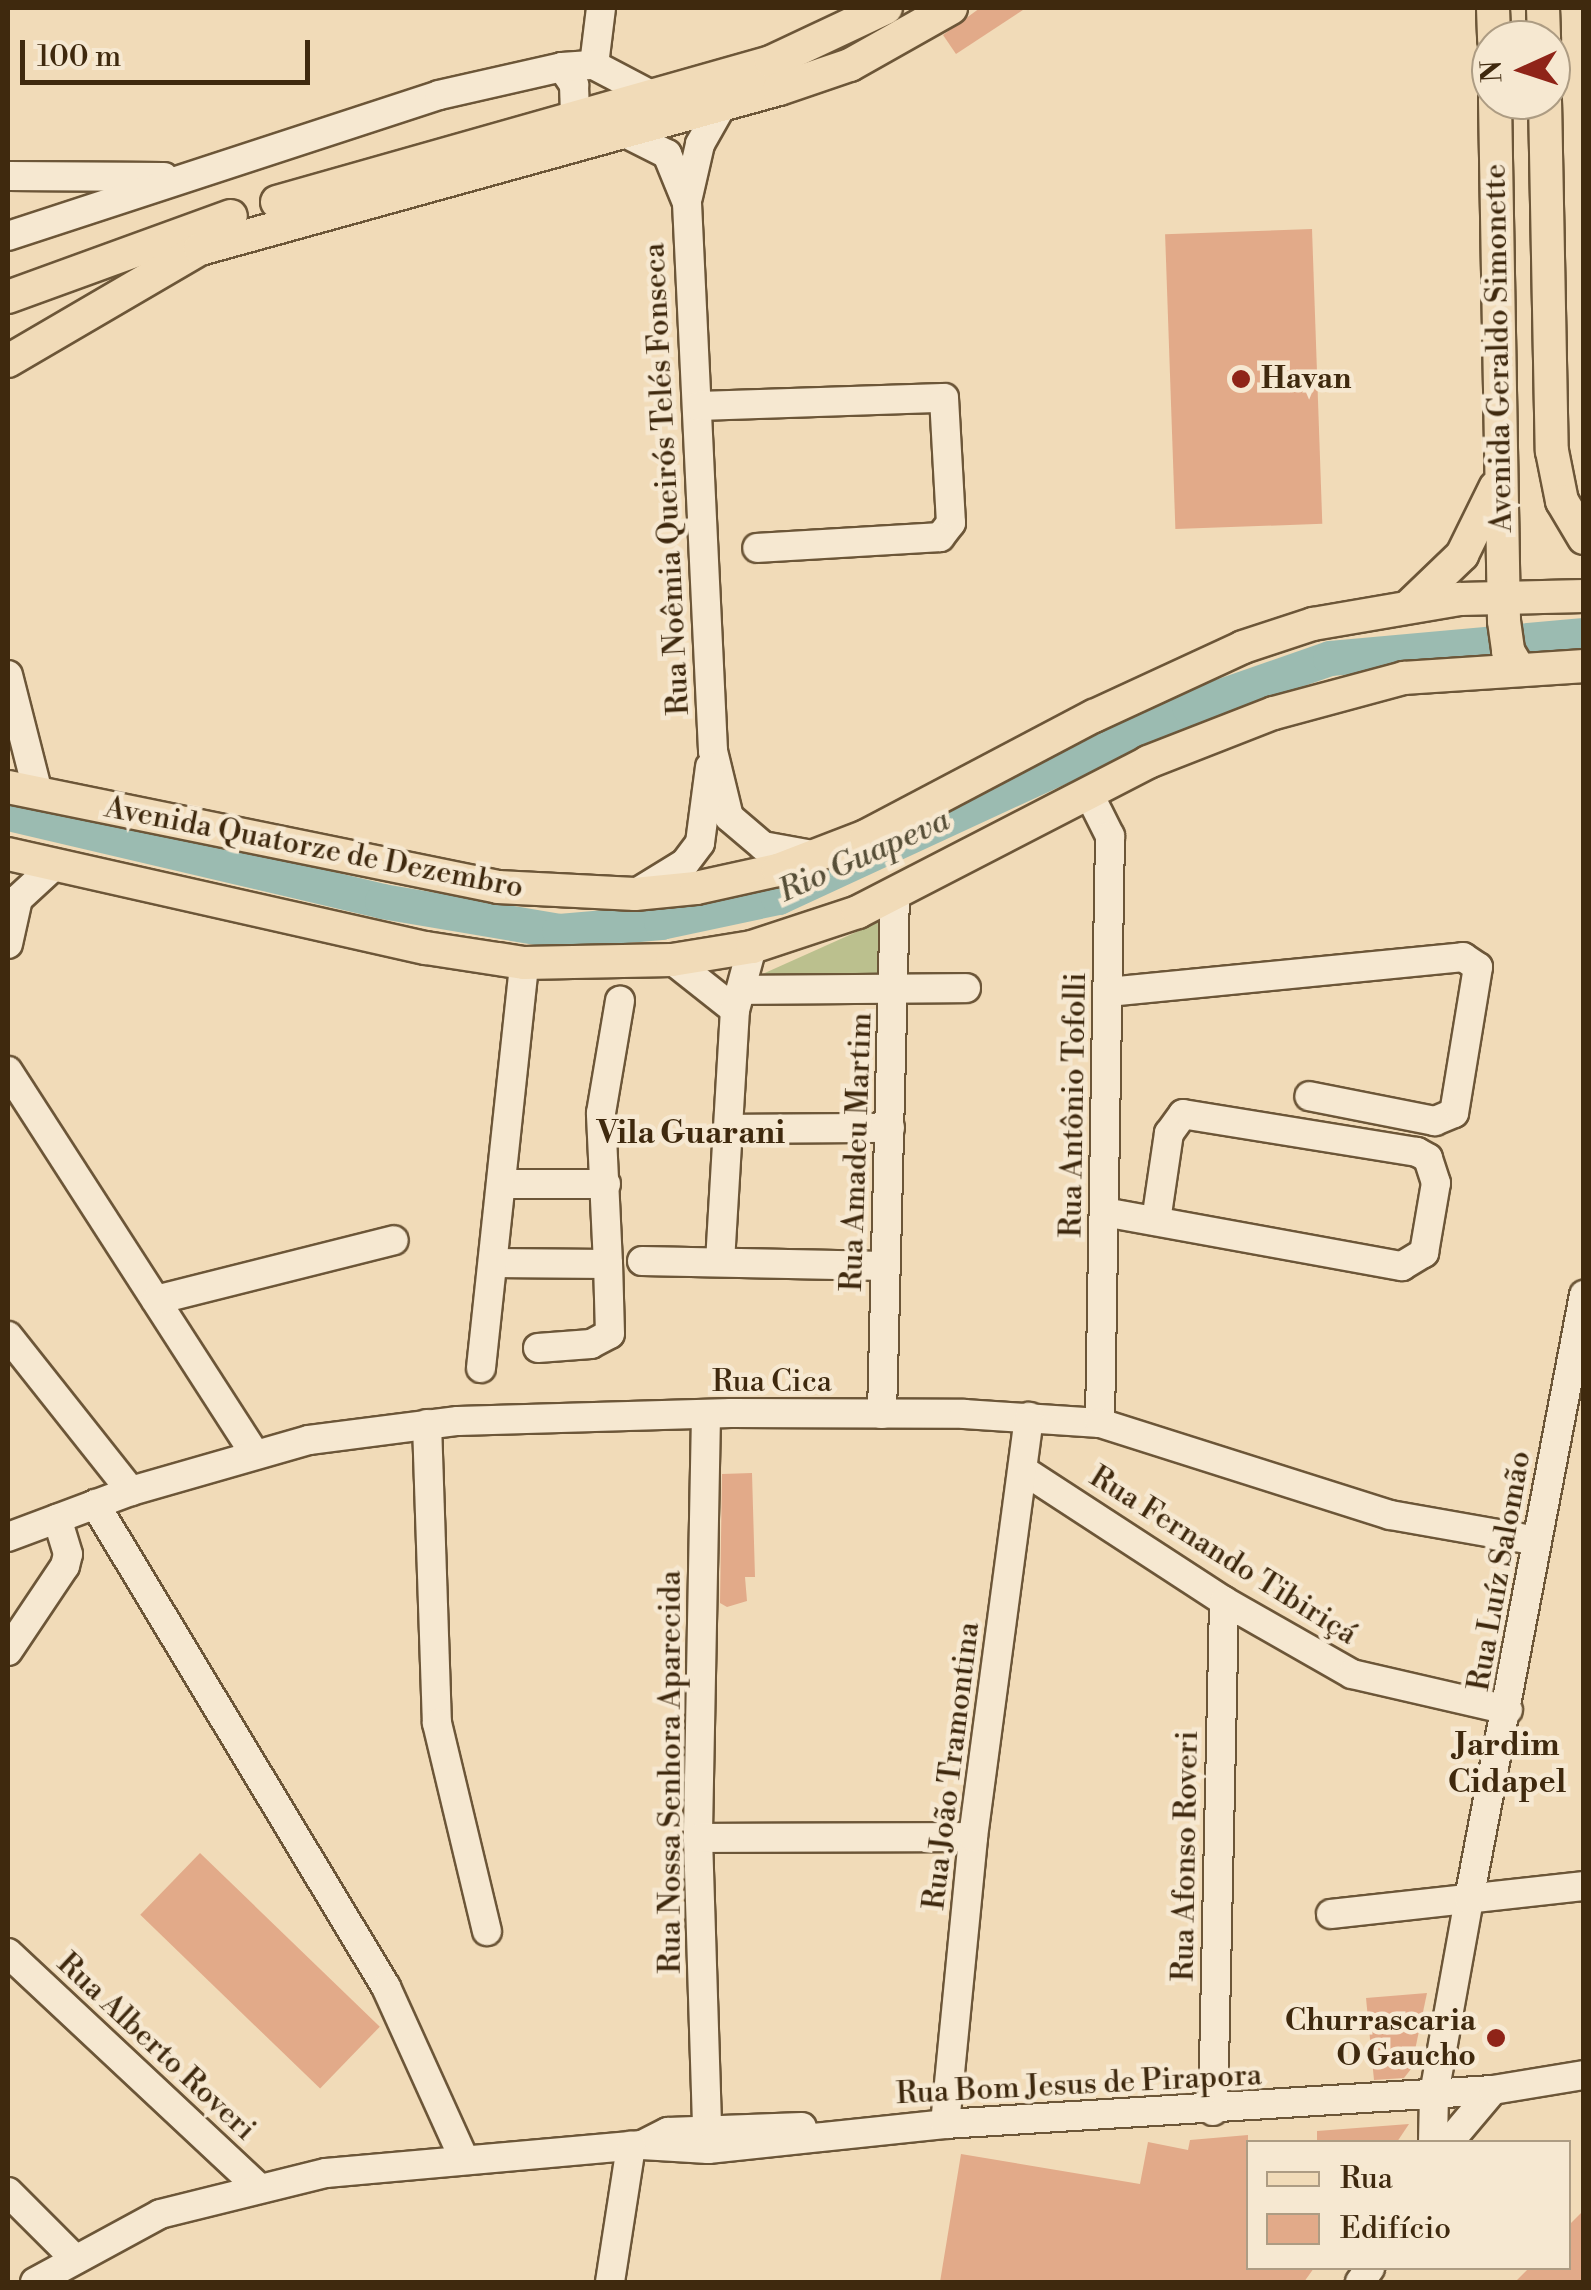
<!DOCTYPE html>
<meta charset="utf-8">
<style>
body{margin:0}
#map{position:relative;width:1591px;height:2290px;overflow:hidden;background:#f1dbb8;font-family:"Libre Bodoni",serif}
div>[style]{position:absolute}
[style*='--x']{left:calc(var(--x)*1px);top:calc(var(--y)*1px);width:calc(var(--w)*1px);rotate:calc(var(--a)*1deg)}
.green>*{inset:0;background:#bbc08e}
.river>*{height:35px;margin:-17.5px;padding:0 17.5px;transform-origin:17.5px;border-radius:17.5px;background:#9bbbb1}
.building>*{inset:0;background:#e2aa89;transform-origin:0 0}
.roads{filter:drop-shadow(2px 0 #6c5638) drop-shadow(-2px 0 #6c5638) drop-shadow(0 2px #6c5638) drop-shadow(0 -2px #6c5638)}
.minor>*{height:28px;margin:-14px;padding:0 14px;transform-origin:14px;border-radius:14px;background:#f6e8d1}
.major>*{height:32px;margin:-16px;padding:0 16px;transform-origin:16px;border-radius:16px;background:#f1dbb8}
.dots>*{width:28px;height:28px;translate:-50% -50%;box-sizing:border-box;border:5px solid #f6e8d1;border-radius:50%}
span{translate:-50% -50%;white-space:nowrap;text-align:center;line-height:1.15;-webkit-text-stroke:9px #f6e8d1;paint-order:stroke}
.street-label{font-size:30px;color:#3f290e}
.poi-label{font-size:30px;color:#3f290e;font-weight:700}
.left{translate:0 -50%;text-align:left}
.right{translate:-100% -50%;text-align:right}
.water-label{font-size:32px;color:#564e37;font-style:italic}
.neighbourhood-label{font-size:32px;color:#3f290e;font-weight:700}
.frame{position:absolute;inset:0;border:10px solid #3f290e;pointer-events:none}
.legend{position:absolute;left:1246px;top:2140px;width:325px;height:130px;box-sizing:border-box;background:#f6e8d1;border:2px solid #ad9c83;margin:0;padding:12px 18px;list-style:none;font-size:30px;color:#3f290e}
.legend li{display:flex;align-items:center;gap:20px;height:50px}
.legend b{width:50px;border:2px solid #ad9c83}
.north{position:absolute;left:1471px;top:20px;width:100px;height:100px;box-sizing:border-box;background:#f6e8d1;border:2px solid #ad9c83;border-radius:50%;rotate:267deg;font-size:28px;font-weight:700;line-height:40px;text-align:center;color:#3f290e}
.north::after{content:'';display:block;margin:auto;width:35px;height:45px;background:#8f2418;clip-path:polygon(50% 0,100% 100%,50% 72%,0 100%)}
.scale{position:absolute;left:20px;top:40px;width:290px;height:45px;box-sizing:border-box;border:5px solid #3f290e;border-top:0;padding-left:12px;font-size:30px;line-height:35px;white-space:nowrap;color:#3f290e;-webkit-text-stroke:8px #f6e8d1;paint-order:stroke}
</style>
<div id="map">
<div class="green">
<i style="clip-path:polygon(883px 920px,884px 977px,758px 976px)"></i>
</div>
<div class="river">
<i style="--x:8;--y:813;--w:384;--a:13.2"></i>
<i style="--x:382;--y:901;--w:180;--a:9.6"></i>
<i style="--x:559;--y:931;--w:102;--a:-5"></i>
<i style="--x:661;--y:922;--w:120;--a:-12.1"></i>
<i style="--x:778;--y:897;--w:453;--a:-24.8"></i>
<i style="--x:1189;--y:707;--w:149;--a:-19.2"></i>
<i style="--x:1330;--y:658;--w:255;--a:-5.2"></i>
</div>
<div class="building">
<i style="clip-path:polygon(980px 8px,1026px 8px,956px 54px,943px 35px)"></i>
<i style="left:1312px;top:229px;width:295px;height:147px;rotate:88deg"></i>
<i style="clip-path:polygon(752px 1473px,755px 1577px,745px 1577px,747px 1601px,727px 1607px,720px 1603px,722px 1474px)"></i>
<i style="left:200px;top:1853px;width:250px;height:86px;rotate:44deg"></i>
<i style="clip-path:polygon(1427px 1993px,1411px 2069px,1404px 2078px,1374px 2080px,1366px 1998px)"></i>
<i style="clip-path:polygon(1409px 2124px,1397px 2142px,1317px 2142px,1317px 2131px)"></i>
<i style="clip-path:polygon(1248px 2135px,1248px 2268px,1314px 2268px,1304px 2282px,940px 2282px,961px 2154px,1140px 2184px,1148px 2142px,1188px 2150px,1190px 2140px)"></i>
<i style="clip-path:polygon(1584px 2210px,1584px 2282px,1515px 2282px,1529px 2268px,1568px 2268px,1568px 2226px)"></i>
</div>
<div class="roads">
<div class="minor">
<i style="--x:594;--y:65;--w:57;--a:-83"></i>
<i style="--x:562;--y:67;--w:22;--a:56"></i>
<i style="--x:574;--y:85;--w:33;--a:88"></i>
<i style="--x:627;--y:134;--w:45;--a:26.6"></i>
<i style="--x:667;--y:154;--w:53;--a:67.8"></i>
<i style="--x:687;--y:203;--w:549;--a:87.28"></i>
<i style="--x:713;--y:751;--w:68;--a:76.4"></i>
<i style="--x:729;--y:817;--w:45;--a:40.5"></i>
<i style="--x:763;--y:846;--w:56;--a:10.3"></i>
<i style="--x:8;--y:176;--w:156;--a:0.4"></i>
<i style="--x:688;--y:197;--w:54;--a:-77.2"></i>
<i style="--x:700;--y:144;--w:43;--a:-60.4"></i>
<i style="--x:8;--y:236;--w:453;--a:-18.1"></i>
<i style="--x:439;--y:95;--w:126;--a:-12.8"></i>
<i style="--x:562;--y:67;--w:32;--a:-4"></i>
<i style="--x:594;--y:65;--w:67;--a:27.7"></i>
<i style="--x:698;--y:406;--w:246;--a:-1.9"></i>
<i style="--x:944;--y:398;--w:125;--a:86.8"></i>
<i style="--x:951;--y:523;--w:18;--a:128"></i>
<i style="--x:940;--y:537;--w:183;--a:176.6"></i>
<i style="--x:8;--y:675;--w:122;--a:75.7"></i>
<i style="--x:1089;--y:794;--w:47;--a:63.4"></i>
<i style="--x:1110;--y:836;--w:587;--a:90.98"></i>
<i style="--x:638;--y:892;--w:55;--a:-31.7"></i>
<i style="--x:685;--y:863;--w:25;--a:-53"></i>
<i style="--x:700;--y:843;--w:77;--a:-82.5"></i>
<i style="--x:8;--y:944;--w:46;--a:-77.5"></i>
<i style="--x:18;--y:899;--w:52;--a:-42.6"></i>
<i style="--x:672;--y:960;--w:80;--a:38.4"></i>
<i style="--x:744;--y:990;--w:222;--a:-0.5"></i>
<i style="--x:1108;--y:992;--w:357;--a:-5.6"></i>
<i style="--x:1463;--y:957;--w:18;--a:34"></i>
<i style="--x:1478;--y:967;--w:148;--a:99.3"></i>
<i style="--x:1454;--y:1113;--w:21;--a:157"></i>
<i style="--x:1435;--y:1121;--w:128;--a:-168.8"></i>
<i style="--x:8;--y:1071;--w:456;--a:57.2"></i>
<i style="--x:729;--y:1129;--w:161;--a:-0.4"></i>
<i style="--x:503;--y:1184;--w:103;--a:0"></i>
<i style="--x:1104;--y:1212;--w:303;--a:10.3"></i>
<i style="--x:1402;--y:1266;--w:26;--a:-31"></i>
<i style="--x:1424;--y:1253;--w:71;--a:-80.3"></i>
<i style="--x:1436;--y:1183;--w:26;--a:-108"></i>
<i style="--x:1428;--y:1158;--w:13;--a:-151"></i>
<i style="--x:1417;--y:1152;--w:237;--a:-170.8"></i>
<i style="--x:1183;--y:1114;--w:24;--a:126"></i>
<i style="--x:1169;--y:1133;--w:89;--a:98.4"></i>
<i style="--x:642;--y:1261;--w:244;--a:1.2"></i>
<i style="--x:720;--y:1262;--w:252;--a:-86.6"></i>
<i style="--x:735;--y:1010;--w:65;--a:-74.9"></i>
<i style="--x:493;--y:1263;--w:115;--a:0.5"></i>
<i style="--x:608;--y:1264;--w:151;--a:-92.7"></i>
<i style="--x:601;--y:1113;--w:114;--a:-80.4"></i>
<i style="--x:156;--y:1300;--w:245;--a:-14.1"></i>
<i style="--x:8;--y:1336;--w:198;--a:51.6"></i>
<i style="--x:538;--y:1348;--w:53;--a:-4.3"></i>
<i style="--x:591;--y:1344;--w:21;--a:-28"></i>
<i style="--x:610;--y:1334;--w:70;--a:-91.6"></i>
<i style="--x:481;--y:1368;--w:407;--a:-83.9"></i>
<i style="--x:882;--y:1414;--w:522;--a:-88.57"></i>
<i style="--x:706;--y:1415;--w:423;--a:91.1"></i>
<i style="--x:698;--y:1838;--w:311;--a:88.2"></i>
<i style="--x:427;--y:1424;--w:299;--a:88.1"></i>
<i style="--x:437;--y:1723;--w:214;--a:76.5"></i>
<i style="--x:1026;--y:1472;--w:236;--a:33.1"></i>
<i style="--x:1224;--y:1601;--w:147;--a:29.7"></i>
<i style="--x:1352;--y:1674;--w:160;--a:13"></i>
<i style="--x:95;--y:1504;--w:564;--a:58.93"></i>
<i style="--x:386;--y:1987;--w:189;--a:65.6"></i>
<i style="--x:8;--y:1537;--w:131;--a:-20.5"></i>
<i style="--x:131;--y:1491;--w:185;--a:-16"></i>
<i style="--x:309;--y:1440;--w:150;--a:-7.3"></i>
<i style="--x:458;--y:1421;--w:273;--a:-1.7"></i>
<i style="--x:731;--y:1413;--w:233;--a:0.2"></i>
<i style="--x:964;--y:1414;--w:136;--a:3.8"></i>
<i style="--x:1100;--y:1423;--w:304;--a:17.6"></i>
<i style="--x:1390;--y:1515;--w:149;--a:10"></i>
<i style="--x:8;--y:1651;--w:102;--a:-56.2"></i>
<i style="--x:65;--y:1566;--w:12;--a:-76"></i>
<i style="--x:68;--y:1554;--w:37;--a:-107"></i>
<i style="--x:698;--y:1838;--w:275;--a:-0.2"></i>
<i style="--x:1331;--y:1914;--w:255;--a:-6.3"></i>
<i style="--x:8;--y:1953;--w:344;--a:43.1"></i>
<i style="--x:1213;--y:2111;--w:510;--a:-88.76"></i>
<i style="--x:945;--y:2124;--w:288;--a:-84.4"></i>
<i style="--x:973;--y:1837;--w:424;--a:-82.4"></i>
<i style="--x:1433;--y:2142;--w:48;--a:-88.8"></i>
<i style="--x:1434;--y:2094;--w:198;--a:-79.8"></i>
<i style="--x:1469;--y:1899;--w:615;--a:-79.22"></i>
<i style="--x:1449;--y:2142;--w:68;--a:-49.8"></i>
<i style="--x:644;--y:2144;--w:27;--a:-27"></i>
<i style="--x:668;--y:2132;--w:134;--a:-2.1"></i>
<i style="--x:8;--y:2192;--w:95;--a:45"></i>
<i style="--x:35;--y:2282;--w:142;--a:-28.5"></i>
<i style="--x:160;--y:2214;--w:171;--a:-13.9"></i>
<i style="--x:326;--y:2173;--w:317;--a:-5.1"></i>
<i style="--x:642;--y:2145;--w:66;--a:3.5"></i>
<i style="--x:708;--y:2149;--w:238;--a:-6"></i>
<i style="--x:945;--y:2124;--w:549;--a:-3.55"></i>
<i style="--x:1493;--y:2090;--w:92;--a:-9.4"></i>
<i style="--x:610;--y:2282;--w:138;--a:-81.2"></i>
<i style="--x:1360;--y:2282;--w:17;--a:-54"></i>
</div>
<div class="major">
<i style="--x:1493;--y:8;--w:32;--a:88"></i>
<i style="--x:1543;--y:8;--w:32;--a:88"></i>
<i style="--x:1495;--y:100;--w:521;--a:89.01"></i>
<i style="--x:1504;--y:621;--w:30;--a:82"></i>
<i style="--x:1508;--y:651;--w:21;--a:59"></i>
<i style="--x:1545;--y:100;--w:351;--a:88.9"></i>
<i style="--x:1552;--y:451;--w:51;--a:78.7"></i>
<i style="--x:1562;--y:501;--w:43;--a:59.3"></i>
<i style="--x:277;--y:202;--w:513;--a:-15.82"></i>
<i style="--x:771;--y:62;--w:127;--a:-25.2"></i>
<i style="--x:8;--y:297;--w:237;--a:-20"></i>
<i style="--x:8;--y:361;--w:222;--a:-30.3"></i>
<i style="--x:200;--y:249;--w:601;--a:-15.45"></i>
<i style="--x:779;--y:89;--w:75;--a:-18.7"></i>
<i style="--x:850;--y:65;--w:116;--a:-29.4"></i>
<i style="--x:1409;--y:606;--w:74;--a:-43.9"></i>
<i style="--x:1462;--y:555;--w:75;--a:-63.8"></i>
<i style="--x:8;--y:787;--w:500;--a:11.53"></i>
<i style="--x:498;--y:887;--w:137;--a:2.9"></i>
<i style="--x:635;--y:894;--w:61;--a:-5.6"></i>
<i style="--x:696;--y:888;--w:84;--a:-12.4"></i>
<i style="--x:778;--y:870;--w:94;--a:-21.1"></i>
<i style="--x:866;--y:836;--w:258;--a:-27.8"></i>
<i style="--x:1094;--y:716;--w:164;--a:-24.8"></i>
<i style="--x:1243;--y:647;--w:74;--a:-18.2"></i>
<i style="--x:1313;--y:624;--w:149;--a:-9.7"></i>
<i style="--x:1460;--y:599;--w:124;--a:-1.4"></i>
<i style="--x:8;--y:854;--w:428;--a:12.7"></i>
<i style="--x:426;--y:948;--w:99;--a:8.7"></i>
<i style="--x:524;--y:963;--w:148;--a:-1.2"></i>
<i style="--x:672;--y:960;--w:81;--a:-9.2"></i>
<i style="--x:752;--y:947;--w:112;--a:-18.3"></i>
<i style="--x:858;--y:912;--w:326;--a:-27.3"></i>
<i style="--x:1148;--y:762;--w:135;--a:-21.3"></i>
<i style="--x:1274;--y:713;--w:135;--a:-15.1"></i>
<i style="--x:1404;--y:678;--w:180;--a:-3.8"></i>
</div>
</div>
<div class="dots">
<i style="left:1241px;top:379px;background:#8f2418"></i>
<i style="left:1496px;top:2038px;background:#8f2418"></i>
</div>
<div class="street-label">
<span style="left:1499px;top:348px;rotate:-91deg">Avenida Geraldo Simonette</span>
<span style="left:667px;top:479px;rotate:-93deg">Rua Noêmia Queirós Telés Fonseca</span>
<span style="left:314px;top:848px;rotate:11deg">Avenida Quatorze de Dezembro</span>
<span style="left:1074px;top:1105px;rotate:-89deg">Rua Antônio Tofolli</span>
<span style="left:857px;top:1152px;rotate:-88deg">Rua Amadeu Martim</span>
<span style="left:772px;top:1382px">Rua Cica</span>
<span style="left:1223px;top:1556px;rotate:32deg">Rua Fernando Tibiriçá</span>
<span style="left:1500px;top:1571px;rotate:-80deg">Rua Luíz Salomão</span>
<span style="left:952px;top:1766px;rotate:-83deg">Rua João Tramontina</span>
<span style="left:671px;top:1772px;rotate:-90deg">Rua Nossa Senhora Aparecida</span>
<span style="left:1186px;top:1856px;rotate:-89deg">Rua Afonso Roveri</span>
<span style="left:156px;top:2047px;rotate:43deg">Rua Alberto Roveri</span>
<span style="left:1079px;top:2085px;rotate:-3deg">Rua Bom Jesus de Pirapora</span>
</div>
<div class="poi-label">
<span class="left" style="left:1261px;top:379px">Havan</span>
<span class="right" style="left:1476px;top:2038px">Churrascaria<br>O Gaucho</span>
</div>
<div class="water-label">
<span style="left:864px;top:856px;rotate:-24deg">Rio Guapeva</span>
</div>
<div class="neighbourhood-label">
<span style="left:691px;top:1133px">Vila Guarani</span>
<span style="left:1507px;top:1764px">Jardim<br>Cidapel</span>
</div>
<div class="frame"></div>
<ul class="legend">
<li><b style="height:12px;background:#f1dbb8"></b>Rua</li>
<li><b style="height:28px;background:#e2aa89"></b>Edifício</li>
</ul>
<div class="north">N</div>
<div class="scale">100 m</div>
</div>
